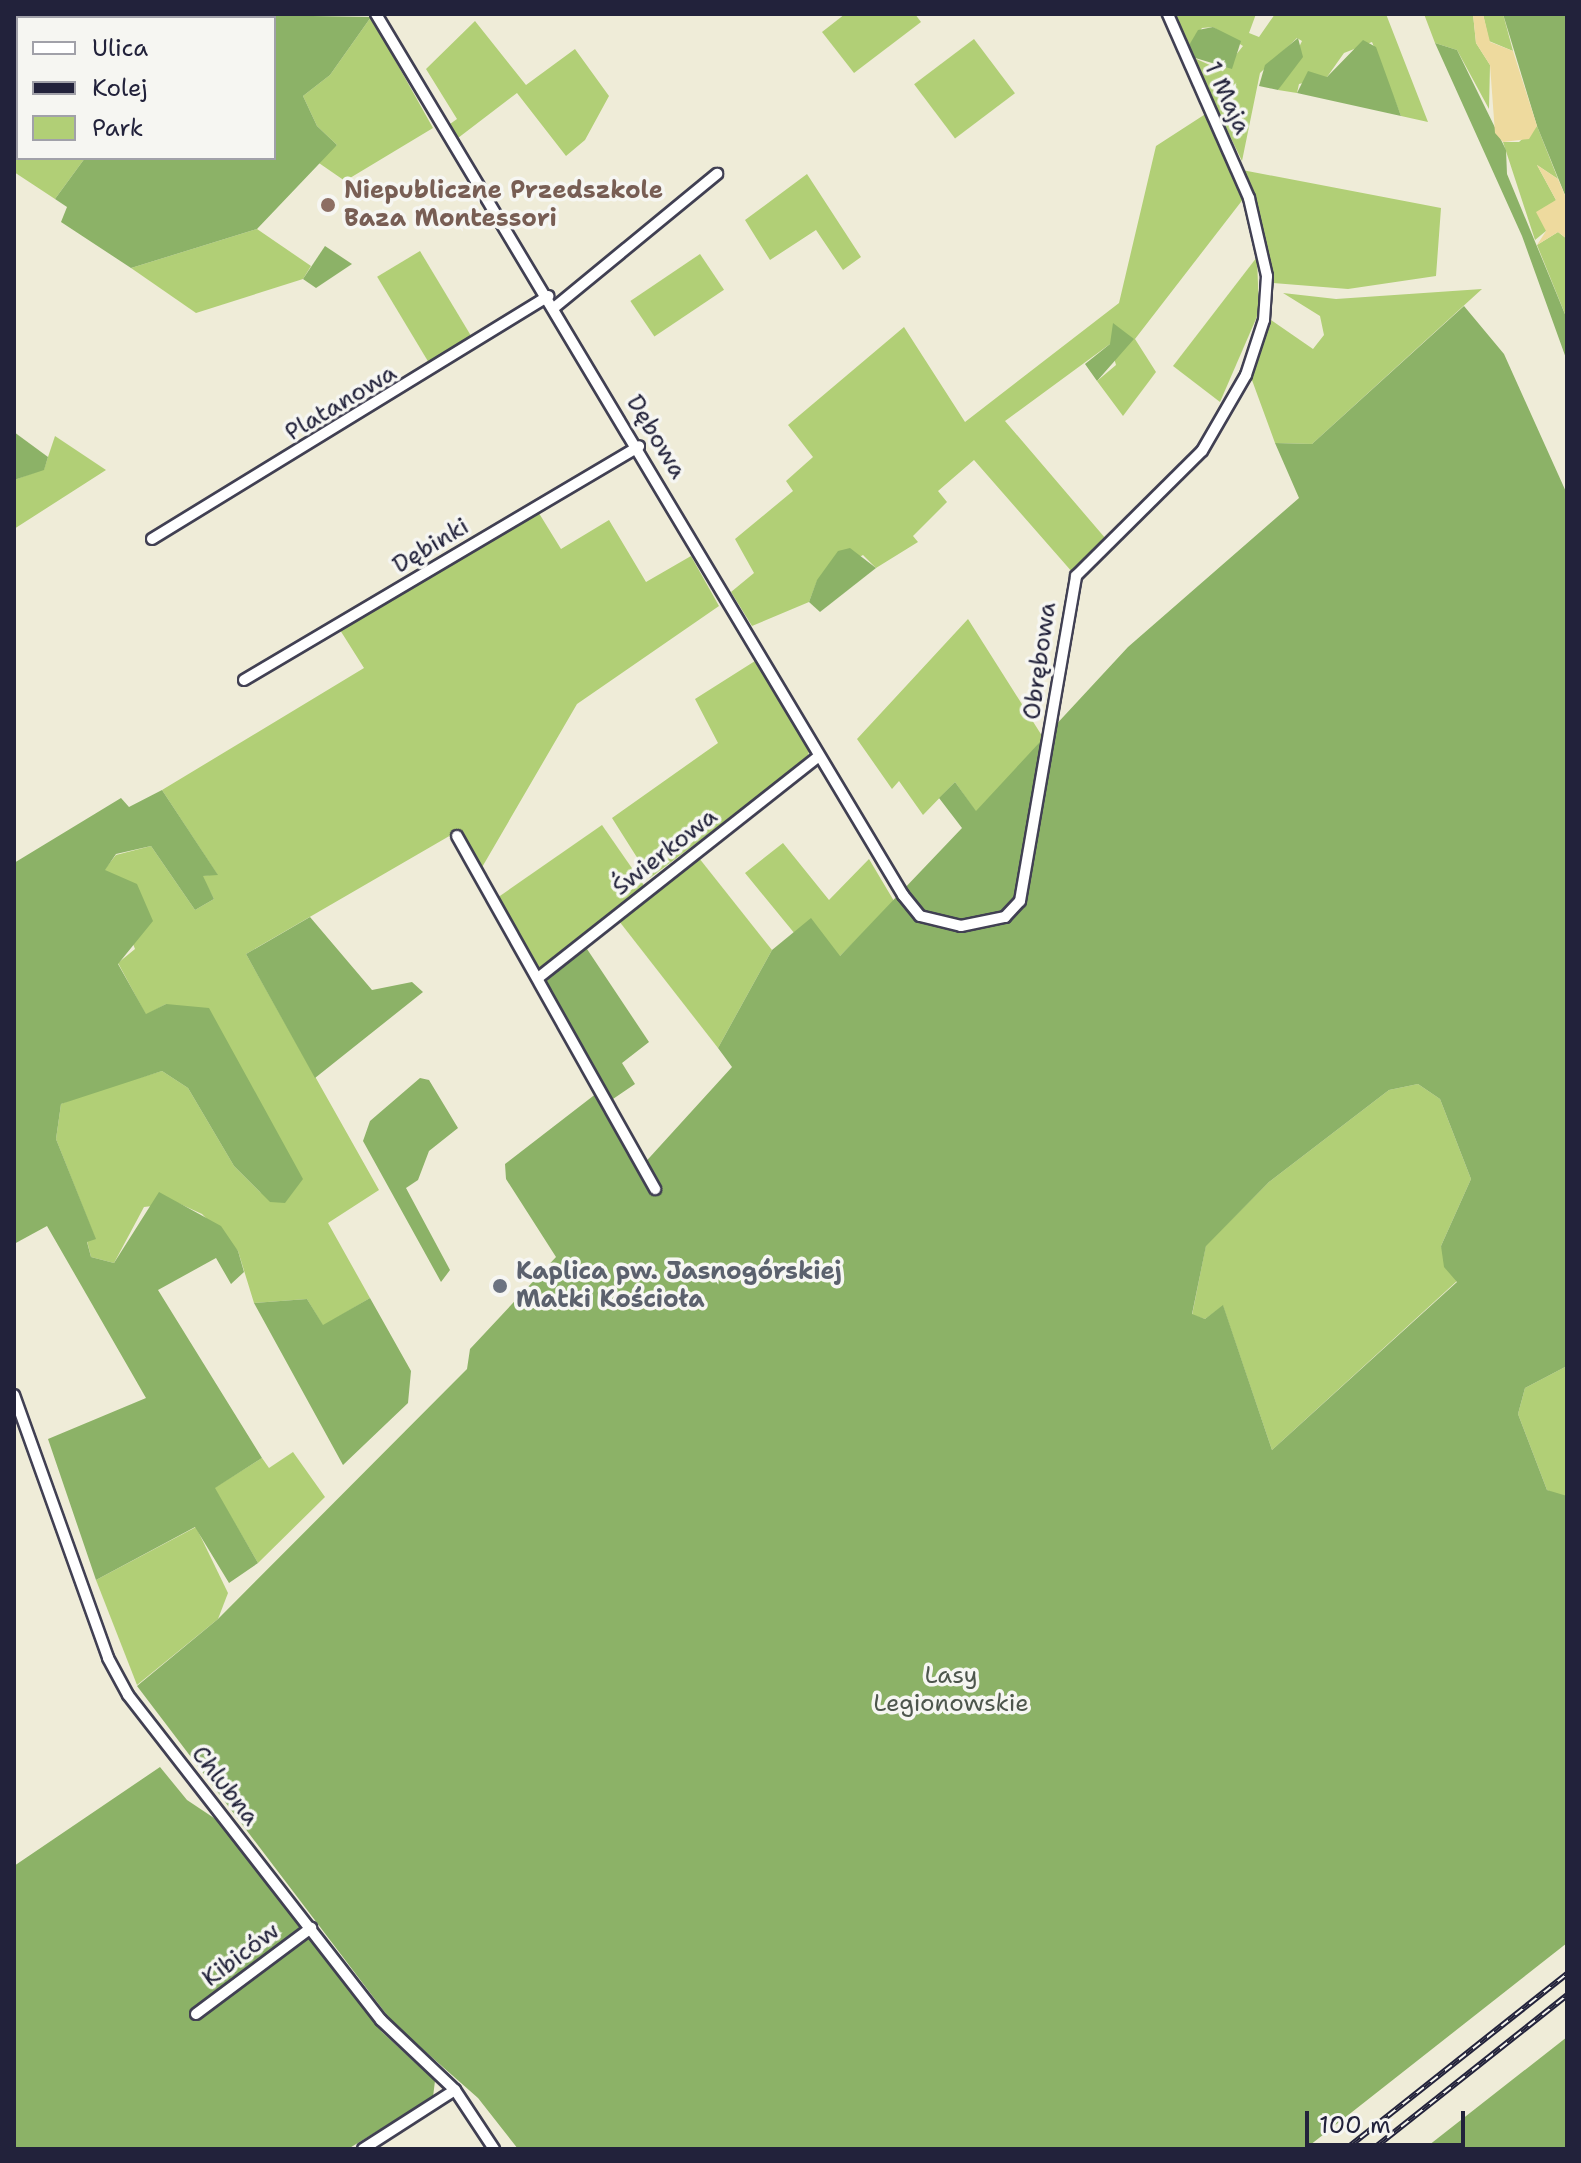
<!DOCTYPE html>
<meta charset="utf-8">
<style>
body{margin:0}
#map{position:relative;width:1581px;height:2163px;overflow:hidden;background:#efecd8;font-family:"Shantell Sans",sans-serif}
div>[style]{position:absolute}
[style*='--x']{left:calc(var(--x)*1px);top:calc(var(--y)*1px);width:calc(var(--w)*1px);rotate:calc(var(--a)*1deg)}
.green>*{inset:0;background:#b1cf76;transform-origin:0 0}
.forest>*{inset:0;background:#8cb267}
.sand>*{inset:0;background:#eeda9e}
.roads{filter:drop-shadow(2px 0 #414053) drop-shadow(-2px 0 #414053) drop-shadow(0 2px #414053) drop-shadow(0 -2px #414053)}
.street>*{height:10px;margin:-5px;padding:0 5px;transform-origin:5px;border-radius:5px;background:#fff}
.rail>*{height:6px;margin-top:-3px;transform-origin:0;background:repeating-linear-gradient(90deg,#f6f6f2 0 9px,#22223b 0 18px);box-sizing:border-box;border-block:2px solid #22223b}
.dots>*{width:22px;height:22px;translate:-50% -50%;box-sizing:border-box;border:4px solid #f6f6f2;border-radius:50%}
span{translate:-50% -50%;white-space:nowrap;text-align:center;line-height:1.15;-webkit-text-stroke:7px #f6f6f2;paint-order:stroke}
.street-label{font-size:24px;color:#22223b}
.education-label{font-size:24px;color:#785e54;font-weight:700}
.left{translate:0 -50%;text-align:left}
.worship-label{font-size:24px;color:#5b616d;font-weight:700}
.park-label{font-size:24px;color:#4d564d}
.frame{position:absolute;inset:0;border:16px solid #22223b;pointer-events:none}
.legend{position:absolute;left:16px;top:16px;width:260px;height:144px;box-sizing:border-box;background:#f6f6f2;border:2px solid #a1a1a9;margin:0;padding:10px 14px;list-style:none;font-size:24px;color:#22223b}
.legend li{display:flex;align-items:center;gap:16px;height:40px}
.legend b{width:40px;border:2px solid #a1a1a9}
.scale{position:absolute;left:1305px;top:2111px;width:160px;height:36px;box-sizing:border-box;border:4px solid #22223b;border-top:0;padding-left:10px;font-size:24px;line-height:28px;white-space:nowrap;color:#22223b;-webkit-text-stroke:6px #f6f6f2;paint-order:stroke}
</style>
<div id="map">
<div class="green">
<i style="clip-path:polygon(845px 14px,915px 14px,921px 22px,854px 73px,822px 32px)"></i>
<i style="clip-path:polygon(1175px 14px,1256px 14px,1249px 33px,1259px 37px,1275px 14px,1386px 14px,1428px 122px,1401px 116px,1372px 42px,1344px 53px,1327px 77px,1299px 84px,1297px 93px,1278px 90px,1302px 41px,1297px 38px,1260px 73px,1242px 161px,1192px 57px,1223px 71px,1243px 46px,1213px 27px,1202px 28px,1188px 47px)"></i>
<i style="clip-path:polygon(1424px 14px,1473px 14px,1476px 43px,1490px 65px,1489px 109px,1457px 50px,1435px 43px)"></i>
<i style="clip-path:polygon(1483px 14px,1503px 14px,1513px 51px,1489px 41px)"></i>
<i style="clip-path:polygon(371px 17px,433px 128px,345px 181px,316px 161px,337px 145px,317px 126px,303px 96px,330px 75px)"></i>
<i style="clip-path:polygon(475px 21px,526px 85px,575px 49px,609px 96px,585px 140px,566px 156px,517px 93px,458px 138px,450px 124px,457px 119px,426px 69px)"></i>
<i style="left:974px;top:39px;width:68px;height:75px;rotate:53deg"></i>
<i style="clip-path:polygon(18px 100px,18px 158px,85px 158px,55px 199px,14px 172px)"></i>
<i style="clip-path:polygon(1207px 113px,1244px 198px,1135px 339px,1156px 372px,1123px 416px,1097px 381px,1116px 365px,1110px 344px,1005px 421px,1106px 539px,1073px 573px,974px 460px,938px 491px,947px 502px,913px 536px,918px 542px,876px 568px,863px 555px,817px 581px,809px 602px,752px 626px,731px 592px,754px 573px,735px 539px,793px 491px,786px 481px,813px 457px,788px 425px,904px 327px,965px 422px,1119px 303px,1156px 146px)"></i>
<i style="clip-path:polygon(1537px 126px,1558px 179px,1537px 165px,1556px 200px,1546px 231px,1535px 240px,1503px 142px,1519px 142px)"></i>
<i style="clip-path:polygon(1242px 170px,1441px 208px,1436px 276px,1348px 289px,1273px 283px,1255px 197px)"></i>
<i style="clip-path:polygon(807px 174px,861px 257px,843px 270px,816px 230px,770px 260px,745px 220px)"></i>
<i style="clip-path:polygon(257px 229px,311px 266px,303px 279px,196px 313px,131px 268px)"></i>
<i style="clip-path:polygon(1558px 232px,1567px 239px,1567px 319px,1537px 245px)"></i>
<i style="left:420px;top:251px;width:101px;height:50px;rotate:59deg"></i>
<i style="left:700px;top:254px;width:43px;height:84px;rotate:56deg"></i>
<i style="clip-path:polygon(1257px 257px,1259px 312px,1220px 402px,1173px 366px)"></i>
<i style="clip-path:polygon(1482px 289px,1312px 444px,1275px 443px,1249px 372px,1271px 320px,1313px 349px,1324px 335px,1320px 316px,1283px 293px,1336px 299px)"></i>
<i style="clip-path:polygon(55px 436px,106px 470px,14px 529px,14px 480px,44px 469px)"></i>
<i style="clip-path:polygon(537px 510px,561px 549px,609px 520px,646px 582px,691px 556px,719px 606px,577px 704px,481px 869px,458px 831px,246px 954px,379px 1190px,328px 1223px,370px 1298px,323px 1326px,307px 1299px,254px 1303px,238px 1251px,202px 1214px,178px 1203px,144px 1207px,114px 1263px,91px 1257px,87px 1241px,95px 1238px,56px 1139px,61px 1104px,82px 1095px,162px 1071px,188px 1088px,234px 1166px,261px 1193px,166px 1004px,146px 1015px,118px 963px,135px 949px,104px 870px,116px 855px,151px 846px,195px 910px,214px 899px,202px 876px,217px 874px,162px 790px,364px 668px,340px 630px)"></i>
<i style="clip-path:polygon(968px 619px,1044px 739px,976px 812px,955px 782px,923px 815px,899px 781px,892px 789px,857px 739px)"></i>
<i style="clip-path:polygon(755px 661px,809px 751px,807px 760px,650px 878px,612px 818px,718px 743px,695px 699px)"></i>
<i style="clip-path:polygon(602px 825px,645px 887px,537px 970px,497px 898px)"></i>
<i style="clip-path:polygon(783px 843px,829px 900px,869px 859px,894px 901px,839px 957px,795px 934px,745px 873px)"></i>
<i style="clip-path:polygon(699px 858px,772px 950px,718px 1048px,619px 921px)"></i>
<i style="clip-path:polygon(1418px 1084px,1440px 1099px,1471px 1179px,1441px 1246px,1457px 1281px,1272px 1450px,1223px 1306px,1205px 1319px,1192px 1315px,1206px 1245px,1269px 1182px,1389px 1090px)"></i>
<i style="clip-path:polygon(1567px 1366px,1567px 1496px,1564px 1498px,1547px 1490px,1518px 1414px,1525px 1388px)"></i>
<i style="clip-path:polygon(293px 1452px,325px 1497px,258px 1563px,214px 1488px,262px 1458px,269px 1468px)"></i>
<i style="clip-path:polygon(196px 1527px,228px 1593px,218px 1619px,137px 1685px,96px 1580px)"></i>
</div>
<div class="forest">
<i style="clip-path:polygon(191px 14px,371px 17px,330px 75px,303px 96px,317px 126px,337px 145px,257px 229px,131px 268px,61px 222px,67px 207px,55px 199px,85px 158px,274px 158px,274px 18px)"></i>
<i style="clip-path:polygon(1503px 14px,1567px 14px,1567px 200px,1537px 126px)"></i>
<i style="clip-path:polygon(1213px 27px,1241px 41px,1232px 69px,1192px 57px,1188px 47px,1198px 30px)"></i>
<i style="clip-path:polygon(1298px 38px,1303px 57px,1278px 90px,1259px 86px,1265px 65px)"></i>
<i style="clip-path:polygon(1363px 40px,1376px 47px,1401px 116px,1297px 93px,1308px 71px,1327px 77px)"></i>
<i style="clip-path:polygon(1435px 43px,1457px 50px,1506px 150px,1507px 174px,1567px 319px,1567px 361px,1522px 236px)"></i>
<i style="clip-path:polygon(325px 246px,352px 264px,316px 288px,303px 279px)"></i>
<i style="clip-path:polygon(evenodd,1464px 306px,1504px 354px,1567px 494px,1567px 1366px,1525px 1388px,1518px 1414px,1547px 1490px,1567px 1496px,1567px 1943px,1305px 2149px,518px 2149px,478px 2098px,393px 2023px,137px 1686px,218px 1619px,467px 1369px,470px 1349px,556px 1257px,506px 1179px,505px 1164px,597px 1093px,640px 1168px,732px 1067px,718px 1048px,772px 950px,811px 918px,840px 956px,962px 828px,939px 798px,955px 782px,976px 811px,1128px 647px,1299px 498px,1275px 443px,1312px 444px,1464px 306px,1418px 1084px,1440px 1099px,1471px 1179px,1441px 1246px,1444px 1267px,1457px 1282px,1272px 1450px,1223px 1305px,1205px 1319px,1192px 1314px,1206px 1246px,1269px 1182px,1389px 1090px,1418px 1084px)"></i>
<i style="clip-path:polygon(1113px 323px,1134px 339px,1097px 381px,1085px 364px,1110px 344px)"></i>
<i style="clip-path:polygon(14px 432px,48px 457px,44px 470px,14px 480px)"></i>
<i style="clip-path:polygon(850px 548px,876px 568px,820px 612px,809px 602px,817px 580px,838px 551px)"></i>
<i style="clip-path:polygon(162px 790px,218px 875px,203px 876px,214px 899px,195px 910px,151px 846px,116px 854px,105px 870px,137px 884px,153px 921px,118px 964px,146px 1014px,166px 1004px,209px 1008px,303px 1179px,285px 1203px,270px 1202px,234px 1166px,188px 1088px,162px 1071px,61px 1104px,56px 1139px,96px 1239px,87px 1242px,91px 1257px,114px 1263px,159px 1192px,221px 1226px,238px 1251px,244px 1272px,231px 1284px,216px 1258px,158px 1290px,262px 1458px,215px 1488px,258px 1563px,229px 1583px,195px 1527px,96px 1580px,48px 1439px,146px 1398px,47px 1226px,14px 1244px,14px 863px,121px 798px,129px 807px)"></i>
<i style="clip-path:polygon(310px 917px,372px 990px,412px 982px,423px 992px,315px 1078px,246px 954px)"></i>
<i style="clip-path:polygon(585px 946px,649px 1042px,622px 1063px,635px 1084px,610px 1101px,544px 983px)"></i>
<i style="clip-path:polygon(420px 1078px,429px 1080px,458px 1128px,429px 1151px,418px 1180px,406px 1188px,450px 1270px,441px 1282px,363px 1141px,370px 1121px)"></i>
<i style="clip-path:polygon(370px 1298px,411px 1371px,408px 1403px,343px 1465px,254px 1303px,307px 1299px,323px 1325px)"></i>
<i style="clip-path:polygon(160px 1767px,187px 1800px,223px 1824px,382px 2032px,435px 2081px,433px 2097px,348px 2149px,14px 2149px,14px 1866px)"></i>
<i style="clip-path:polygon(1567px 2036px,1567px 2149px,1424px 2149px,1567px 2037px)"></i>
</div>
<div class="sand">
<i style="clip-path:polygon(1473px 14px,1483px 14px,1490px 42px,1513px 51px,1537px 126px,1529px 139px,1503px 142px,1495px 133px,1490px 65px,1476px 43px)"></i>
<i style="clip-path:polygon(1537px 165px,1558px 179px,1567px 200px,1567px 239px,1558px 232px,1537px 245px,1546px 231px,1536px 212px,1556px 200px)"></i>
</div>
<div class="roads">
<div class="street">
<i style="--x:376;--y:14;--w:1027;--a:59.11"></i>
<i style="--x:903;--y:895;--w:27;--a:51"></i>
<i style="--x:920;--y:916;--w:42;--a:13.7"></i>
<i style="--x:961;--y:926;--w:45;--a:-11.6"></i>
<i style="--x:1005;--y:917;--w:22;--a:-47"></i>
<i style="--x:1020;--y:901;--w:330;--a:-80.2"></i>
<i style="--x:1076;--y:576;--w:177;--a:-44.8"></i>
<i style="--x:1202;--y:451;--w:88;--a:-59.9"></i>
<i style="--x:1246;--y:375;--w:58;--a:-71.9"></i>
<i style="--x:1264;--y:320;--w:44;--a:-86.1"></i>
<i style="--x:1267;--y:276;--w:80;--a:-103"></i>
<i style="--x:1249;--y:198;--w:201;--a:-113.8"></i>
<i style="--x:555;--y:307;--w:210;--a:-39.4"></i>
<i style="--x:152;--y:539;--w:465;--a:-31.5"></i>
<i style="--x:244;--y:680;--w:459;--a:-30.6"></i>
<i style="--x:457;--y:836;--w:405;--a:60.7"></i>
<i style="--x:538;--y:978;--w:357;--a:-38.3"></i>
<i style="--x:14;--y:1395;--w:279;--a:70.3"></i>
<i style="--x:108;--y:1658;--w:42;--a:61.6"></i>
<i style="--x:128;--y:1695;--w:412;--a:52.1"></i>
<i style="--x:381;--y:2020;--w:102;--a:43.4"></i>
<i style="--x:455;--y:2090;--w:71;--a:56.5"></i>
<i style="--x:196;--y:2014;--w:144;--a:-36.8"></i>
<i style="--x:363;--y:2149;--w:109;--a:-32.7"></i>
</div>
</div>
<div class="rail">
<i style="--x:1346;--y:2149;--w:282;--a:-38.4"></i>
<i style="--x:1373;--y:2149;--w:248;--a:-38.4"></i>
</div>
<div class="dots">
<i style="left:328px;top:205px;background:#8d6e63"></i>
<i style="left:500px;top:1286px;background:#6b7280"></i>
</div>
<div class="street-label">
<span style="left:1227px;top:98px;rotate:65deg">1 Maja</span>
<span style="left:341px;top:403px;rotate:-31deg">Platanowa</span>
<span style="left:656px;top:437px;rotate:59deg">Dębowa</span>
<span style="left:431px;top:546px;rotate:-31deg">Dębinki</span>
<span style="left:1040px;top:661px;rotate:-82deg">Obrębowa</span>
<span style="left:665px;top:852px;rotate:-38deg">Świerkowa</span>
<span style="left:225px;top:1786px;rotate:52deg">Chlubna</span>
<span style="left:241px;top:1955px;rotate:-37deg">Kibiców</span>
</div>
<div class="education-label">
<span class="left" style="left:344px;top:205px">Niepubliczne Przedszkole<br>Baza Montessori</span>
</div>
<div class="worship-label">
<span class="left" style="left:516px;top:1286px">Kaplica pw. Jasnogórskiej<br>Matki Kościoła</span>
</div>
<div class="park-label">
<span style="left:951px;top:1690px">Lasy<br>Legionowskie</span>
</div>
<div class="frame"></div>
<ul class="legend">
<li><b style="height:10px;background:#fff"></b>Ulica</li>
<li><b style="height:10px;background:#22223b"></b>Kolej</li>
<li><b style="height:22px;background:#b1cf76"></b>Park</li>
</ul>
<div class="scale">100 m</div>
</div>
